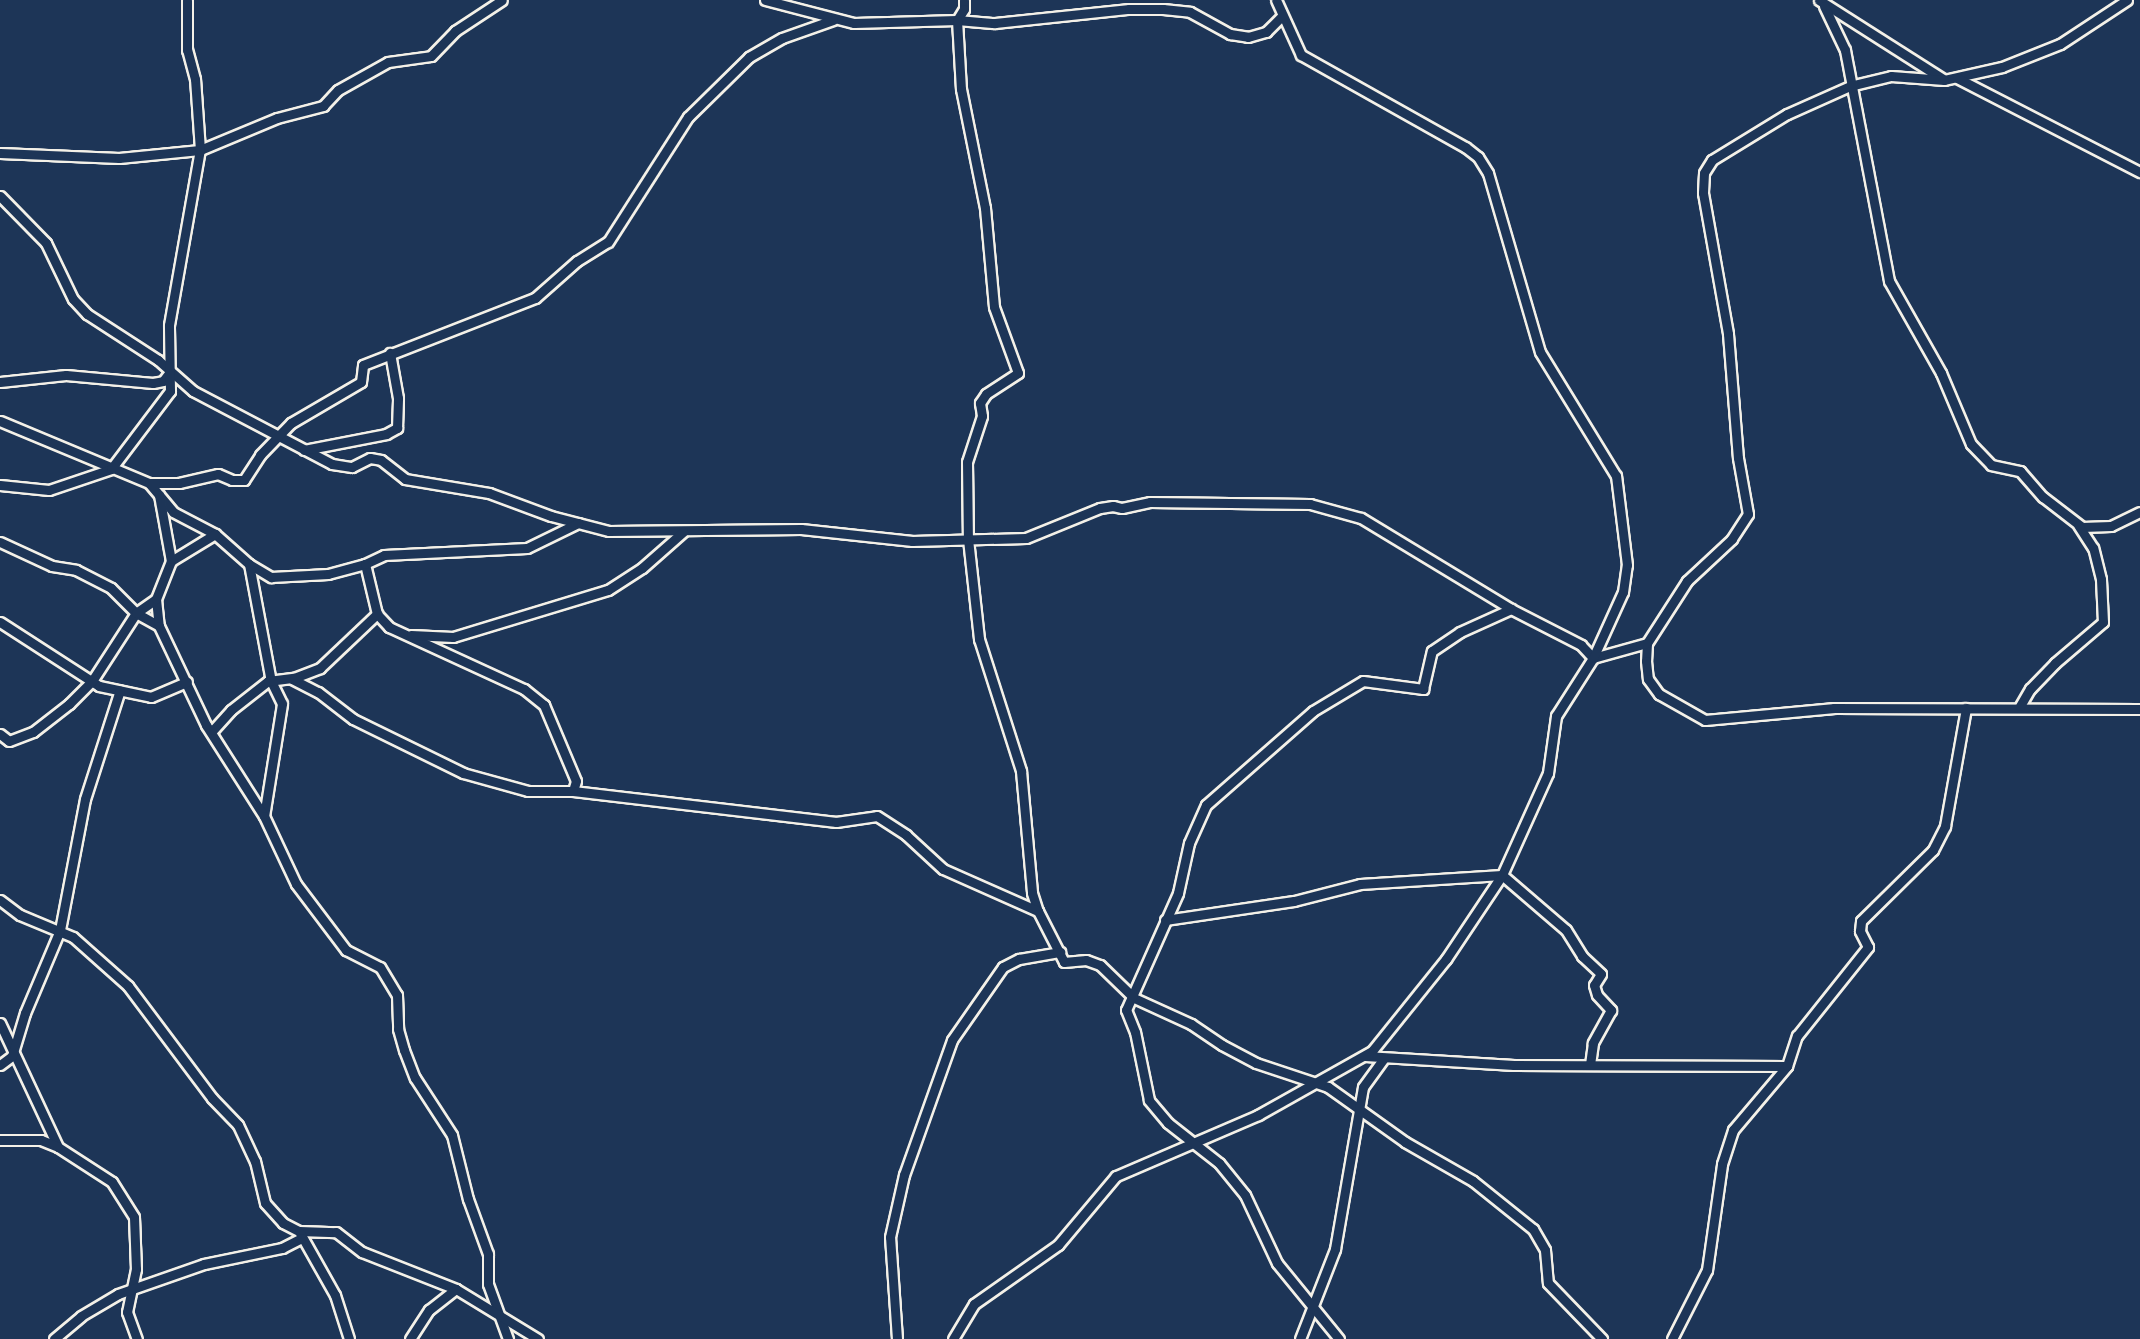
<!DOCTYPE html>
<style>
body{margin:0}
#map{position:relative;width:2140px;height:1339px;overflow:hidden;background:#1d3557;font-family:"Balsamiq Sans",sans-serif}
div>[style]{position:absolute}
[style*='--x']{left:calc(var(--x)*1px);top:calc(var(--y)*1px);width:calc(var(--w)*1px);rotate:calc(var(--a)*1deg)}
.roads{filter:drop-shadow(2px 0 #f4f1e8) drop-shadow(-2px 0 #f4f1e8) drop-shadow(0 2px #f4f1e8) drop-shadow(0 -2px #f4f1e8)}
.minor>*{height:9px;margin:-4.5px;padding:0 4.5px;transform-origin:4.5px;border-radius:4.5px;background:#1d3557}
span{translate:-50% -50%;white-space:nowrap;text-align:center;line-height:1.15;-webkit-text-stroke:4.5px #1d3557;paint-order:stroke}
</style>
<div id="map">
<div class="roads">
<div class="minor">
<i style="--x:765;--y:0;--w:92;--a:14.5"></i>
<i style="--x:854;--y:23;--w:103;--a:-1.7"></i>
<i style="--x:957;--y:20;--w:38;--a:5"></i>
<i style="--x:995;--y:23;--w:135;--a:-6"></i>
<i style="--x:1129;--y:9;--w:34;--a:0"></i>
<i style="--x:1163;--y:9;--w:27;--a:6"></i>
<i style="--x:1190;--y:12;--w:46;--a:28.8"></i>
<i style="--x:1230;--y:34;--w:18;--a:9"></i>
<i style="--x:1248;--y:37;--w:19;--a:-16"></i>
<i style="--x:1266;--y:32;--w:21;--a:-45"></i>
<i style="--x:964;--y:0;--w:9;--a:90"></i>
<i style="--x:964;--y:9;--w:13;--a:122"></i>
<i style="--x:957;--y:20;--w:69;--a:86.7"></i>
<i style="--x:961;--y:89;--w:121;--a:78.6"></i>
<i style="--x:985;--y:208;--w:99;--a:84.8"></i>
<i style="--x:994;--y:307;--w:70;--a:70"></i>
<i style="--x:1018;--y:373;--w:38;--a:147"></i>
<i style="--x:986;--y:394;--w:11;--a:124"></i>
<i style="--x:980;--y:403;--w:13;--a:81"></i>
<i style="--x:982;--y:416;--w:48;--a:108.1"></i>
<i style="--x:967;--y:462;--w:77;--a:89.3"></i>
<i style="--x:968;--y:539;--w:101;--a:83.7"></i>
<i style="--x:979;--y:639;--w:139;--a:72.3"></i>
<i style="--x:1021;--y:771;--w:122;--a:84.8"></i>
<i style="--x:1032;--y:893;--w:19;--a:72"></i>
<i style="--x:1038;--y:911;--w:57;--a:63"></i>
<i style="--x:1064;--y:962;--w:22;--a:-5"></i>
<i style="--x:1086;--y:960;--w:15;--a:20"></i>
<i style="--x:1100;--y:965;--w:47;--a:44.1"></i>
<i style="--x:1134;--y:998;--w:63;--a:24.5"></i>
<i style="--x:1191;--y:1024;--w:37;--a:34"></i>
<i style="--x:1222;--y:1045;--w:38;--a:28"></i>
<i style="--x:1256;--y:1063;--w:76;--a:18.4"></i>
<i style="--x:1328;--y:1087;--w:95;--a:35.5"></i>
<i style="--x:1405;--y:1142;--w:78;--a:29.8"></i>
<i style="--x:1473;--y:1181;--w:77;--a:38.7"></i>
<i style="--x:1533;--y:1229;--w:24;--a:60"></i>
<i style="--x:1545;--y:1250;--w:33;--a:85"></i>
<i style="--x:1548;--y:1283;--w:78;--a:46"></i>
<i style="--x:1819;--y:0;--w:147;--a:32.5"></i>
<i style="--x:2127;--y:0;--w:80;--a:146.7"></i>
<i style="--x:2060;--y:44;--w:62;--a:158.4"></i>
<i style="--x:2002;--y:67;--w:59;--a:167.4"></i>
<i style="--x:1944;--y:80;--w:53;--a:-175.7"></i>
<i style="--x:1891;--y:76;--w:42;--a:166.3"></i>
<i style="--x:1850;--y:86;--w:69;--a:156"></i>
<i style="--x:1787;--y:114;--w:88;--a:148.5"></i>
<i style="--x:1712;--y:160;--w:15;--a:122"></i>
<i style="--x:1704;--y:173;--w:20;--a:93"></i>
<i style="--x:1703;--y:193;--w:143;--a:79.9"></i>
<i style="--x:1728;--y:334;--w:124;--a:85.4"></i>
<i style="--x:1738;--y:458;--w:57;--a:79.9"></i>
<i style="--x:1748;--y:514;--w:30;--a:123"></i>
<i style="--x:1732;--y:539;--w:62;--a:137"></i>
<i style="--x:1687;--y:581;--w:74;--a:122.8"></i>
<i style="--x:1647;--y:643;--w:18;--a:93"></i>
<i style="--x:1646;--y:661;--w:18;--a:84"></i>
<i style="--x:1648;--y:679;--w:19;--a:54"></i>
<i style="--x:1659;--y:694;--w:53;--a:29.5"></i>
<i style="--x:1705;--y:720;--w:130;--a:-5.3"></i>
<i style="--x:1834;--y:708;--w:306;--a:0.2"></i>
<i style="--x:1824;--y:6;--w:49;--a:64.5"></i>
<i style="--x:1845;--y:50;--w:235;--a:79.2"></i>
<i style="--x:1889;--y:281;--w:106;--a:60.5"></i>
<i style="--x:1941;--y:373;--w:77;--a:67.1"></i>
<i style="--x:1971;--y:444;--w:29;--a:46"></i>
<i style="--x:1991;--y:465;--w:30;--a:12"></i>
<i style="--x:2020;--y:471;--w:35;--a:49"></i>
<i style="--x:2043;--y:497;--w:49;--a:37.6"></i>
<i style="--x:2082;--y:527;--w:29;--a:-2"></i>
<i style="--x:2111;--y:526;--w:32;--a:-26"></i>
<i style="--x:1957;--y:78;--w:206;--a:27.2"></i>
<i style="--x:0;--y:153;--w:119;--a:2.4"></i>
<i style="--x:119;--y:158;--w:81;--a:-5.6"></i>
<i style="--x:200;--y:150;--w:83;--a:-22.6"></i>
<i style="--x:277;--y:118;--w:48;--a:-14.6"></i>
<i style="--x:323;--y:106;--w:22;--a:-47"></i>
<i style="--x:338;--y:90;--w:57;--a:-29.2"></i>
<i style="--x:388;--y:62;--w:43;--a:-7.9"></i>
<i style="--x:431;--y:56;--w:35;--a:-46"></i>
<i style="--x:455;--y:31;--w:56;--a:-33.4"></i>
<i style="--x:0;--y:196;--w:66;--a:45.6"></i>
<i style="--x:46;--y:243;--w:62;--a:64.3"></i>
<i style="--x:73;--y:299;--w:21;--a:47"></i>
<i style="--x:87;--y:314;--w:85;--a:32.9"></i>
<i style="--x:158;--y:360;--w:47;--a:41.5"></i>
<i style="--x:193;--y:391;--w:157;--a:27.7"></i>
<i style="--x:332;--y:464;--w:20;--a:9"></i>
<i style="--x:352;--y:467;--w:20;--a:-27"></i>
<i style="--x:370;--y:458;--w:11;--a:10"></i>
<i style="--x:381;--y:460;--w:31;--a:38"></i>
<i style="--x:405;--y:479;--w:85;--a:9.5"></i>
<i style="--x:489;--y:493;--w:66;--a:20.4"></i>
<i style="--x:551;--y:516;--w:60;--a:14.5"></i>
<i style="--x:609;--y:531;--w:192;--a:-0.6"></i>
<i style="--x:801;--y:529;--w:112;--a:6.2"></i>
<i style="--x:912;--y:541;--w:114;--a:-1.5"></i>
<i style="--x:1026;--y:538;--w:80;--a:-22.1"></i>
<i style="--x:1100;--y:508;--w:13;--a:-9"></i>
<i style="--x:1113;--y:506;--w:9;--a:13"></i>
<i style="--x:1122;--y:508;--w:29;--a:-12"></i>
<i style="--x:1150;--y:502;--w:160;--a:0.7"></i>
<i style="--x:1310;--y:504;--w:53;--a:15.4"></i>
<i style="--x:1361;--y:518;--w:175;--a:31.2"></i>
<i style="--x:1511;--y:609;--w:79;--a:27.2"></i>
<i style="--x:1581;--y:645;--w:18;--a:47"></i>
<i style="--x:0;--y:382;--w:66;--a:-6.1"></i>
<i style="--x:66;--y:375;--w:87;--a:5.3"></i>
<i style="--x:153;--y:383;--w:10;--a:-11"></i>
<i style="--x:163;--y:381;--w:11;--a:-52"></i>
<i style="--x:0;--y:421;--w:161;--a:22.6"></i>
<i style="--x:149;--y:483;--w:38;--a:50"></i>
<i style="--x:173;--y:512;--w:47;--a:27.6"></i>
<i style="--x:215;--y:534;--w:45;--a:41.4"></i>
<i style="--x:249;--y:564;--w:26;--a:31"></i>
<i style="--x:271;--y:577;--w:57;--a:-3"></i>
<i style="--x:328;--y:574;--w:38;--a:-15"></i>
<i style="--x:365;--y:564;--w:51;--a:76.5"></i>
<i style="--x:377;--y:614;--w:18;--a:47"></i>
<i style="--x:389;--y:627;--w:149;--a:24.7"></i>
<i style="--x:524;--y:689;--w:26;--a:39"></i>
<i style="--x:544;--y:705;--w:82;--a:67.2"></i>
<i style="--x:576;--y:781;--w:10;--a:107"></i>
<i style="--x:573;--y:791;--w:265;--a:6.7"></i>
<i style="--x:836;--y:822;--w:41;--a:-8.3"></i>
<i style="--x:877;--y:816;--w:35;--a:33"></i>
<i style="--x:906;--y:835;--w:50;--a:42.6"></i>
<i style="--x:943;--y:869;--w:104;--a:23.9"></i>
<i style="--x:304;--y:450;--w:84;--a:-11"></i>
<i style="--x:386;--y:434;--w:13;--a:-29"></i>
<i style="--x:397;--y:428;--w:30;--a:-88"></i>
<i style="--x:398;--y:398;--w:46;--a:-100.1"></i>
<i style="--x:149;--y:483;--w:30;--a:0"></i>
<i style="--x:179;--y:483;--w:40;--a:-13"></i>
<i style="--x:218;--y:474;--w:15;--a:23"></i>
<i style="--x:232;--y:480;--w:12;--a:0"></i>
<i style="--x:244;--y:480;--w:30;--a:-57"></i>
<i style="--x:260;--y:455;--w:45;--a:-45.9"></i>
<i style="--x:291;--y:423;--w:81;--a:-30.4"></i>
<i style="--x:361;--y:382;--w:17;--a:-83"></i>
<i style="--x:363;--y:365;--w:185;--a:-21.3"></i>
<i style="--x:535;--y:298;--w:56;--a:-41.4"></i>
<i style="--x:577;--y:261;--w:36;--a:-32"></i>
<i style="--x:608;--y:242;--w:148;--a:-57.4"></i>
<i style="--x:688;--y:117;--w:86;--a:-44.5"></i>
<i style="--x:749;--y:57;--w:38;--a:-30"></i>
<i style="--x:782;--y:38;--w:54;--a:-19.4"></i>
<i style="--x:0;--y:485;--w:49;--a:5.8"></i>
<i style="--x:49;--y:490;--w:65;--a:-18.7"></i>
<i style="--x:111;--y:469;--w:98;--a:-52.9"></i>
<i style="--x:170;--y:391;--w:66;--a:-90.9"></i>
<i style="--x:169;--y:325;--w:178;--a:-80"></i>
<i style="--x:200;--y:150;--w:71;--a:-94"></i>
<i style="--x:195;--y:79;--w:30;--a:-105"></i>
<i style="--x:187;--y:50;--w:50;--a:-90"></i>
<i style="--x:0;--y:542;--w:57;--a:24.8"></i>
<i style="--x:52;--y:566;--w:24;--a:9"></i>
<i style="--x:76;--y:570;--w:39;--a:27"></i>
<i style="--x:111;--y:588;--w:35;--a:45"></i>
<i style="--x:136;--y:613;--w:26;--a:29"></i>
<i style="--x:171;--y:561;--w:52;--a:-31.5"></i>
<i style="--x:249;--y:564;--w:119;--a:79.4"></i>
<i style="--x:271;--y:681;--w:25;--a:64"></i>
<i style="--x:282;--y:704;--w:113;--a:99.1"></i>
<i style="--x:365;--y:564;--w:21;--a:-25"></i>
<i style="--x:384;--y:555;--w:143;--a:-2.8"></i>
<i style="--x:527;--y:548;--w:57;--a:-26.1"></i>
<i style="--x:156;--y:599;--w:27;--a:84"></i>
<i style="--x:159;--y:626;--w:110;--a:64.6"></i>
<i style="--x:206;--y:725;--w:108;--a:57.5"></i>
<i style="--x:264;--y:816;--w:75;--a:64.8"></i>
<i style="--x:296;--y:884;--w:83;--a:52.9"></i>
<i style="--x:346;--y:950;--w:38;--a:27"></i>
<i style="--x:380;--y:967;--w:33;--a:59"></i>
<i style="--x:397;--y:995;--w:34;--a:88"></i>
<i style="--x:398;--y:1029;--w:22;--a:74"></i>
<i style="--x:404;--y:1050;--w:30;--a:69"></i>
<i style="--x:415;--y:1078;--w:68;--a:57"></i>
<i style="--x:452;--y:1135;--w:66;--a:76"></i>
<i style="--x:468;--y:1199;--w:59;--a:70"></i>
<i style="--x:488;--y:1254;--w:30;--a:90"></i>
<i style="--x:488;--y:1284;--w:59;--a:70"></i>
<i style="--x:0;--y:622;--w:118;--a:32.9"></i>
<i style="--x:99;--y:686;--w:53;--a:11.9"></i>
<i style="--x:151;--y:697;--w:39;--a:-23"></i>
<i style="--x:411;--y:635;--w:42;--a:2.7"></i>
<i style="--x:453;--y:637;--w:162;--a:-16.9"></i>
<i style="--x:608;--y:590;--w:40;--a:-32.9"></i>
<i style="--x:642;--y:568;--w:55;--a:-41.3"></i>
<i style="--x:1593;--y:658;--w:56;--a:-15.5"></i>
<i style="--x:292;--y:679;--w:29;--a:27"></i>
<i style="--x:318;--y:692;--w:44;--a:37.6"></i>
<i style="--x:353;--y:719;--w:123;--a:26.1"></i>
<i style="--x:463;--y:773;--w:67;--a:15.5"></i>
<i style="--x:528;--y:791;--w:45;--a:0"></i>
<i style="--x:2020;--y:706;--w:20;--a:-60"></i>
<i style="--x:2030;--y:689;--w:36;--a:-46"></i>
<i style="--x:2055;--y:663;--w:63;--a:-40.5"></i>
<i style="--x:2103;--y:622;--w:43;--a:-92.7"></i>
<i style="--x:2101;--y:579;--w:32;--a:-104"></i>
<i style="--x:2093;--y:548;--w:27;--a:-123"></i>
<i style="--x:213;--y:730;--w:27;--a:-48"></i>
<i style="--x:231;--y:710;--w:47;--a:-38.1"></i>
<i style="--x:268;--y:681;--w:26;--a:-7"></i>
<i style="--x:294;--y:678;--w:28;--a:-21"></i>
<i style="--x:320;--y:668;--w:79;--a:-43.5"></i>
<i style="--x:0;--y:734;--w:11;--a:38"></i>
<i style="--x:9;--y:741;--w:26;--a:-21"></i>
<i style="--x:33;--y:732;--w:46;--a:-37.9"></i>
<i style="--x:69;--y:704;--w:33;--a:-45"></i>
<i style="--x:92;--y:681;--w:81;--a:-57.1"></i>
<i style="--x:136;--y:613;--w:24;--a:-35"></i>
<i style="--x:156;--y:599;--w:41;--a:-68.5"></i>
<i style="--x:171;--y:561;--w:67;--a:-100.3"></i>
<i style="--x:1502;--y:875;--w:84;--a:40.7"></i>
<i style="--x:1566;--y:930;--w:31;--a:58"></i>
<i style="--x:1582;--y:956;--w:26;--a:43"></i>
<i style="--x:1601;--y:974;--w:13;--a:122"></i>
<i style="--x:1594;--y:985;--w:10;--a:73"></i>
<i style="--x:1597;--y:995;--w:21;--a:47"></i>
<i style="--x:1611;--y:1010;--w:38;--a:119"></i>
<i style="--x:1593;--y:1043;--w:21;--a:98"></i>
<i style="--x:0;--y:900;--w:25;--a:37"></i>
<i style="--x:20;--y:915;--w:57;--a:22.5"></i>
<i style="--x:73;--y:937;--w:74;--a:41.7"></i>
<i style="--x:128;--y:986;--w:140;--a:53.1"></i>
<i style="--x:212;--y:1098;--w:37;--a:46"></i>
<i style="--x:238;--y:1125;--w:40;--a:65"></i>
<i style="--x:255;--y:1161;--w:43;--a:76.6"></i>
<i style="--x:265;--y:1203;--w:27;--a:48"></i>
<i style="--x:283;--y:1223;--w:18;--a:27"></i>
<i style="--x:299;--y:1231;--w:37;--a:2"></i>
<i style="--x:336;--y:1232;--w:33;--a:38"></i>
<i style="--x:362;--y:1252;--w:101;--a:21.5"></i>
<i style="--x:456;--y:1289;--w:96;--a:31.4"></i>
<i style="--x:1165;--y:920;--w:130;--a:-8.4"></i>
<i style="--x:1294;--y:901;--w:68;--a:-14.4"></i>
<i style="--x:1360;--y:884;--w:142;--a:-3.6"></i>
<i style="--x:0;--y:1023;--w:137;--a:64.9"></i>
<i style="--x:58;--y:1147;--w:64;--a:32.9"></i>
<i style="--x:112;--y:1182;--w:41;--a:57.8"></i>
<i style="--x:134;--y:1217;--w:52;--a:87.8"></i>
<i style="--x:136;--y:1269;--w:44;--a:101.8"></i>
<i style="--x:127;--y:1312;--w:29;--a:70"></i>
<i style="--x:1365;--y:1056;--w:149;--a:3.5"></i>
<i style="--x:1514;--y:1065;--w:273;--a:0.2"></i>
<i style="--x:0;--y:1065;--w:15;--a:-37"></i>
<i style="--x:12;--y:1056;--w:45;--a:-73.2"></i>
<i style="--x:25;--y:1013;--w:90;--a:-67.1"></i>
<i style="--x:60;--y:930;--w:133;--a:-79.2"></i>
<i style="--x:85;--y:799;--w:114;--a:-72.2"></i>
<i style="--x:0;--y:1140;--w:41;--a:0"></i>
<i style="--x:41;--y:1140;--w:18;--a:22"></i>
<i style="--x:300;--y:1233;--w:71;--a:60.6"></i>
<i style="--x:335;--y:1295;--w:46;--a:72.3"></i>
<i style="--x:54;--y:1339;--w:35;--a:-40"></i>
<i style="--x:81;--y:1316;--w:43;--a:-30.7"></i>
<i style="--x:118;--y:1294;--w:91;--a:-19.2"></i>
<i style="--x:204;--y:1264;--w:80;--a:-11.6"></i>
<i style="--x:282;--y:1248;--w:22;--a:-27"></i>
<i style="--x:410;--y:1339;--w:35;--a:-57"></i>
<i style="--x:429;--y:1310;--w:34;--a:-38"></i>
<i style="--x:897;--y:1339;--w:102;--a:-93.9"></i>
<i style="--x:890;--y:1237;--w:64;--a:-77.3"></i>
<i style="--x:904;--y:1175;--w:143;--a:-70.4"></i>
<i style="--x:952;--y:1040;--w:89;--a:-55.1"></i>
<i style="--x:1003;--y:967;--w:18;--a:-27"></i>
<i style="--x:1019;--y:959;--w:42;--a:-9.7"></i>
<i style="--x:953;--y:1339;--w:41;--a:-59"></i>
<i style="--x:974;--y:1304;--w:103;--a:-35.1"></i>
<i style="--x:1058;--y:1245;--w:90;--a:-50"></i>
<i style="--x:1116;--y:1176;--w:155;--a:-23.2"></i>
<i style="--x:1258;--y:1115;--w:131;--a:-29.3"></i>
<i style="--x:1372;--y:1051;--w:118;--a:-51.2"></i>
<i style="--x:1446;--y:959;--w:101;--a:-56.3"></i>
<i style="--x:1502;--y:875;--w:112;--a:-65.7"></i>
<i style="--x:1548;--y:773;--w:58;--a:-82"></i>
<i style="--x:1556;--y:716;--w:69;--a:-57.5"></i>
<i style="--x:1593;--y:658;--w:72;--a:-65.6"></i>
<i style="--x:1623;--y:592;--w:27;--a:-82"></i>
<i style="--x:1627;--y:565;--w:90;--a:-97"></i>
<i style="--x:1616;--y:476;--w:145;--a:-121.5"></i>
<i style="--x:1540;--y:352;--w:186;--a:-106.2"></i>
<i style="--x:1488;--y:173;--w:19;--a:-122"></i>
<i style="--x:1478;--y:157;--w:16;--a:-142"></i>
<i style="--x:1465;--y:147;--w:188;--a:-150.7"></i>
<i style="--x:1301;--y:55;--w:60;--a:-114.4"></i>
<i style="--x:1300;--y:1339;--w:97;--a:-68.7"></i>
<i style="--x:1335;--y:1249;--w:164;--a:-80.2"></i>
<i style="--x:1363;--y:1087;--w:36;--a:-54"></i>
<i style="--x:1339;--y:1339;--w:98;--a:-129.2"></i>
<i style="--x:1277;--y:1263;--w:75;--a:-115.2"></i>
<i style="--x:1245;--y:1195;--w:41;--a:-129.1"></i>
<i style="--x:1219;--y:1163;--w:65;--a:-141.9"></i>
<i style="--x:1168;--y:1123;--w:30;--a:-130"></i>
<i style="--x:1149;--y:1100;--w:69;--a:-101.6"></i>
<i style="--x:1135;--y:1032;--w:24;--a:-112"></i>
<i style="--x:1126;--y:1010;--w:128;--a:-66"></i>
<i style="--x:1178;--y:893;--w:51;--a:-77.6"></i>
<i style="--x:1189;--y:843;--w:42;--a:-65.9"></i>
<i style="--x:1206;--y:805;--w:142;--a:-41.3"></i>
<i style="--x:1313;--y:711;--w:58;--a:-31"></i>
<i style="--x:1363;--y:681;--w:61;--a:7.6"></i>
<i style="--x:1423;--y:689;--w:39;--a:-77"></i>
<i style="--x:1432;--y:651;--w:34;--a:-34"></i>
<i style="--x:1460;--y:632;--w:56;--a:-24.3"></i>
<i style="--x:1672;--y:1339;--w:77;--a:-63.1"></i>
<i style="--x:1707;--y:1270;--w:107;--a:-81.9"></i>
<i style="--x:1722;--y:1164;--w:36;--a:-72"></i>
<i style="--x:1733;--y:1130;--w:84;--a:-49.8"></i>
<i style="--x:1787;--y:1066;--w:32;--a:-72"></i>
<i style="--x:1797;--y:1036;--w:114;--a:-51.4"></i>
<i style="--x:1868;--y:947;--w:18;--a:-117"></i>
<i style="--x:1860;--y:931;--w:10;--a:-84"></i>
<i style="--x:1861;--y:921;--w:101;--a:-44.6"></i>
<i style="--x:1933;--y:850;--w:27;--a:-63"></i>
<i style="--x:1945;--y:826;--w:120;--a:-79.9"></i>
</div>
</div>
</div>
